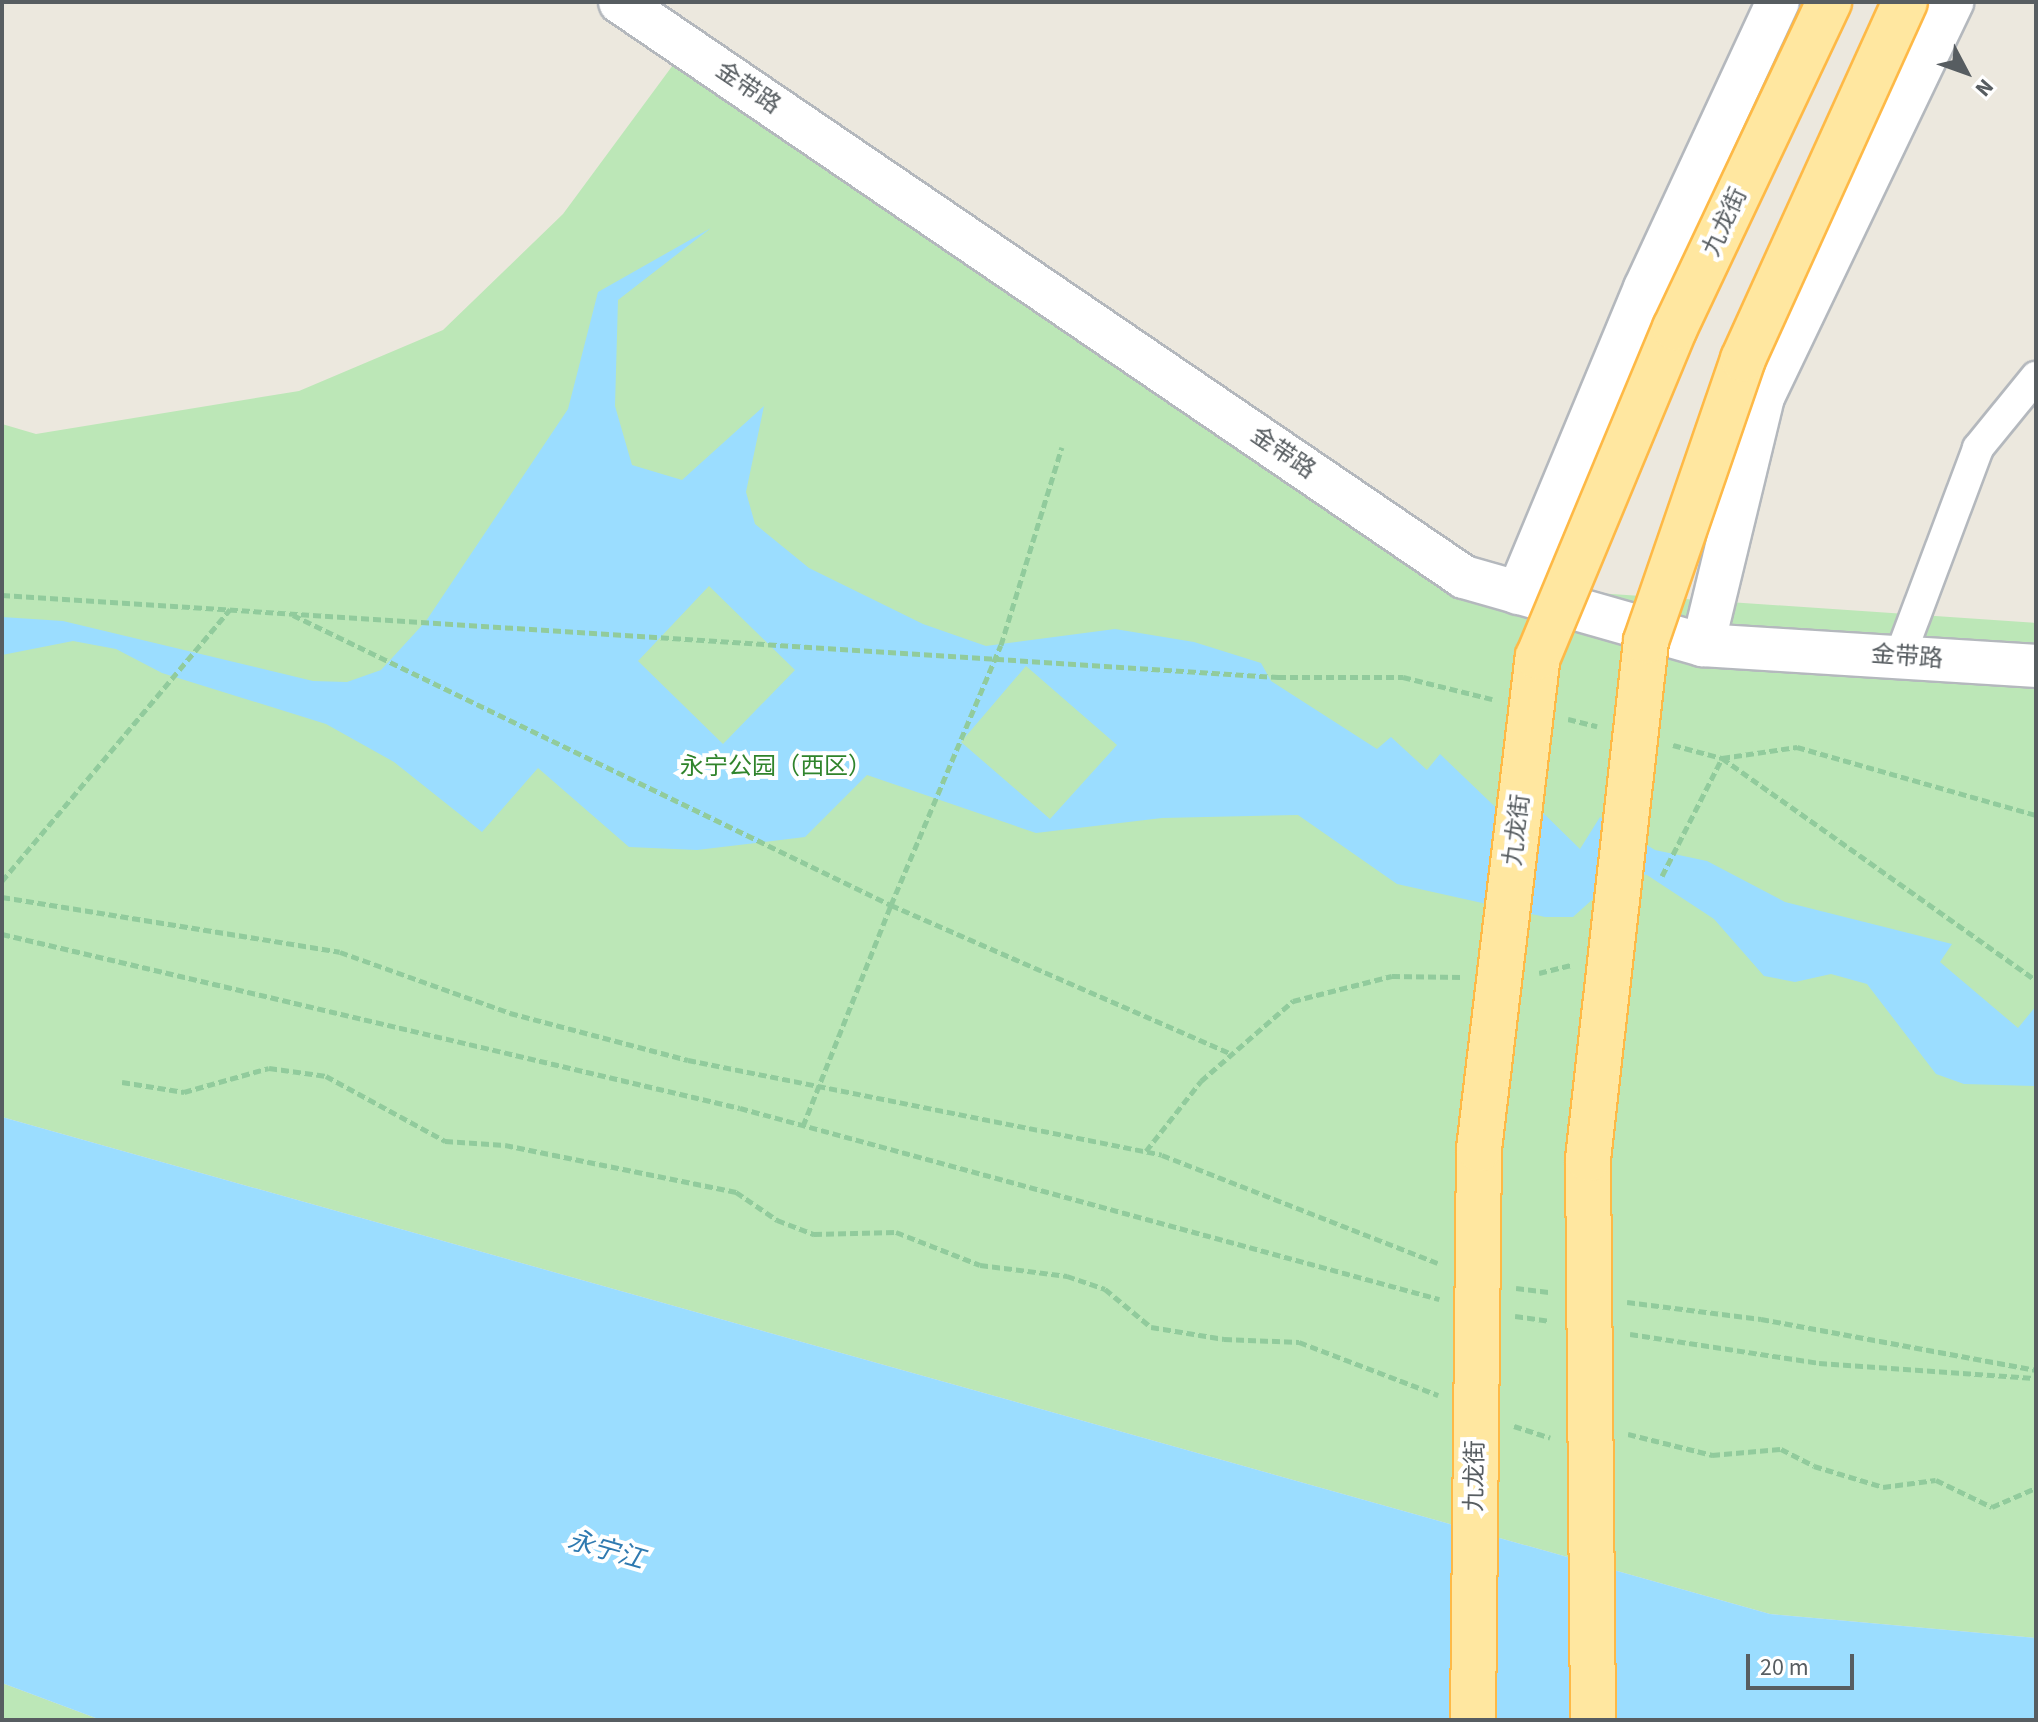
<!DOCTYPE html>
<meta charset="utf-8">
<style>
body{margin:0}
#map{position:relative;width:2038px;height:1722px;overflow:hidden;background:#ece8de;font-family:"Source Sans 3","Noto Sans SC",sans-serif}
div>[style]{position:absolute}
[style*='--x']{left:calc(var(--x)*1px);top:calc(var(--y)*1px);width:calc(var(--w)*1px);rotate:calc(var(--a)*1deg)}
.green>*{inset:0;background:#bce7b7}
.water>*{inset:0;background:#9bddff}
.path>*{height:5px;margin-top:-2.5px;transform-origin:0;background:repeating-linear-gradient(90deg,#91cb9c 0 8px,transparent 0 12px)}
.roads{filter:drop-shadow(2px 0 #b4b8bd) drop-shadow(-2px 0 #b4b8bd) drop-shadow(0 2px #b4b8bd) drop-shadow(0 -2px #b4b8bd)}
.street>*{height:30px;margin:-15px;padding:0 15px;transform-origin:15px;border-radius:15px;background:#fff}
.secondary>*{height:42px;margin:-21px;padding:0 21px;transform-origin:21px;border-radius:21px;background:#fff}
.bridges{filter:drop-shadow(2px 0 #feb946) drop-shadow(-2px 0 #feb946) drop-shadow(0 2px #feb946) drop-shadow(0 -2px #feb946)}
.primary-bridge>*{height:44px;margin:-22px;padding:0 22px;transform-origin:22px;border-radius:22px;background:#ffe7a0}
span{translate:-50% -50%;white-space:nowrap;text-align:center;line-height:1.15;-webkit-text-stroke:8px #fff;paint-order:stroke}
.street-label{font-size:24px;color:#575d61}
.park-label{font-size:24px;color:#30842c}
.water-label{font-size:26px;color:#2f7ab0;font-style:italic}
.frame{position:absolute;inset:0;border:4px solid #575d61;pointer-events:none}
.north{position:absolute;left:1926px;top:32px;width:80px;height:80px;-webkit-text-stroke:6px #fff;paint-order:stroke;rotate:131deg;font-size:22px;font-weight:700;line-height:32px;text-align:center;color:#575d61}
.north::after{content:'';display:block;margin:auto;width:28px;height:36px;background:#575d61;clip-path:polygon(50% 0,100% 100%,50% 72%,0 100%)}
.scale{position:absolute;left:1746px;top:1654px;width:108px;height:36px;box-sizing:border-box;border:4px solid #575d61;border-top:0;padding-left:10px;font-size:24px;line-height:28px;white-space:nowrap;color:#575d61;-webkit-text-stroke:6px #fff;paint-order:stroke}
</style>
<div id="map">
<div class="green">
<i style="clip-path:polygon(687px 46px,1496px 586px,2036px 623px,2036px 1638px,1770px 1614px,2px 1117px,2px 424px,36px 434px,299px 391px,443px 330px,563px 214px)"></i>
<i style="clip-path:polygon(2px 1683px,101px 1720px,2px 1720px)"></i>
</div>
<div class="water">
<i style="clip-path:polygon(evenodd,711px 228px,618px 300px,615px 406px,632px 465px,682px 480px,764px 406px,746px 492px,755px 524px,809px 568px,923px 624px,986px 646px,1115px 629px,1194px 642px,1261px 663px,1271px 681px,1377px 749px,1391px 737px,1427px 770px,1440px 754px,1513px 824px,1534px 804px,1580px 849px,1600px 817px,1655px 850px,1707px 861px,1785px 902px,1952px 944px,1940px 962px,2018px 1028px,2036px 1006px,2036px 1086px,1964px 1084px,1936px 1074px,1867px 984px,1831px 974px,1795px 982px,1764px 976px,1714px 919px,1647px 875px,1630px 872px,1614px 880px,1573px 917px,1545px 917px,1397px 884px,1298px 815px,1162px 818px,1036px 833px,867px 775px,805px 837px,697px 850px,629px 847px,538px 768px,482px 832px,394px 762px,326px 724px,162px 673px,116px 649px,73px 641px,2px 655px,2px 617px,63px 621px,313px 681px,347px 682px,381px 670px,426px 621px,568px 409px,598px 292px,711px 228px,709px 586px,795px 670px,723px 744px,638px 661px,709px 586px,711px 228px,1026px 666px,1117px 745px,1050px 819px,961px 742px,1026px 666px)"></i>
<i style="clip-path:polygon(2px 1117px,1770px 1614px,2036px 1638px,2036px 1720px,101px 1720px,2px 1683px)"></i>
</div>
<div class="path">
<i style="--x:2;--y:595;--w:1279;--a:3.68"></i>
<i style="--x:1278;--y:677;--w:125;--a:0"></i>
<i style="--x:1403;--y:677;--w:92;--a:13.9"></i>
<i style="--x:293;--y:615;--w:665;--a:25.87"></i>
<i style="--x:891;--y:905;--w:282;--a:-67.1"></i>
<i style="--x:1001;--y:645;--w:207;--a:-72.9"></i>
<i style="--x:1568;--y:719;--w:30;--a:14"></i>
<i style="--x:1673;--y:745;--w:51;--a:14.9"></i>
<i style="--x:1722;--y:758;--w:76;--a:-8.3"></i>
<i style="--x:1797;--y:747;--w:248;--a:15.9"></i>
<i style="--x:1662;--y:876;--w:132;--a:-63"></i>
<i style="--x:1722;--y:758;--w:385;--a:35.3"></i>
<i style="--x:2;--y:881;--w:355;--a:-50"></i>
<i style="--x:2;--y:897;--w:342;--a:9.2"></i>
<i style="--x:340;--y:952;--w:181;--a:19.7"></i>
<i style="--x:510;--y:1013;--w:184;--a:14.8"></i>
<i style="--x:688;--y:1060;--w:483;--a:11.3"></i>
<i style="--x:1162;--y:1155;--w:296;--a:21.4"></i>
<i style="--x:2;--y:934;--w:758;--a:13.27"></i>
<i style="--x:740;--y:1108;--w:725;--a:15.28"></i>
<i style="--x:1539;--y:973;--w:34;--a:-14"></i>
<i style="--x:122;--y:1082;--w:63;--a:9.2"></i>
<i style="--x:184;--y:1092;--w:88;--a:-15.8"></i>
<i style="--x:269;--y:1068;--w:58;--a:8"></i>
<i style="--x:326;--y:1076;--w:136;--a:28.6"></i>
<i style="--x:445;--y:1141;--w:60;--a:3.8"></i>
<i style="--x:505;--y:1145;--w:236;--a:11.5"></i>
<i style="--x:736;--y:1192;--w:50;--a:34.3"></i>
<i style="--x:777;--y:1220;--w:40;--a:21"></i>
<i style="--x:814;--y:1234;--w:82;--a:-1.4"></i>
<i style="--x:896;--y:1232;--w:90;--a:21.4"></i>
<i style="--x:980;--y:1265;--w:88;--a:7.2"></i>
<i style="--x:1067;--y:1276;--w:40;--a:18.9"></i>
<i style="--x:1105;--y:1289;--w:60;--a:39.6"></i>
<i style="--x:1151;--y:1327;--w:74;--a:9.3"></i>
<i style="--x:1224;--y:1339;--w:75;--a:2.3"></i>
<i style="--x:1299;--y:1342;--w:149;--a:20.9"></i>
<i style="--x:803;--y:1126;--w:238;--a:-68.3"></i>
<i style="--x:891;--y:905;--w:372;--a:23.6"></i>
<i style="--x:1146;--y:1151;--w:89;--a:-51.8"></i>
<i style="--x:1201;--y:1081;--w:122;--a:-41"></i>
<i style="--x:1293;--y:1001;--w:102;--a:-14.2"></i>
<i style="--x:1392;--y:976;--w:70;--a:0.8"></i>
<i style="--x:1516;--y:1288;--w:33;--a:7"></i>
<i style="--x:1627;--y:1302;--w:135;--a:7.2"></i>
<i style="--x:1761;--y:1319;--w:280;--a:10.5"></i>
<i style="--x:1515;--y:1316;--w:34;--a:8"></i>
<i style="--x:1630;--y:1334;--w:191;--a:8.7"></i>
<i style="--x:1819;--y:1363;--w:218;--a:4"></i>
<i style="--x:1514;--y:1426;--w:38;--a:18"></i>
<i style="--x:1628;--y:1434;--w:87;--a:14"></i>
<i style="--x:1712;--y:1455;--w:69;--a:-5"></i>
<i style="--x:1781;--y:1449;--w:37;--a:27"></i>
<i style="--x:1814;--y:1466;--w:72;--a:16.9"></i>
<i style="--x:1883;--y:1487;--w:53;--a:-7.5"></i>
<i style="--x:1936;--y:1480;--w:62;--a:25.7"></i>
<i style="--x:1992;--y:1507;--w:48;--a:-23.4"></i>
</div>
<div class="roads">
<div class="street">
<i style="--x:1900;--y:656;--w:222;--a:-69.4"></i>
<i style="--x:1978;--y:448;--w:92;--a:-50.8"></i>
</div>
<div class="secondary">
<i style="--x:620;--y:2;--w:1021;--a:34.27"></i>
<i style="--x:1464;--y:577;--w:248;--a:15.9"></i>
<i style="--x:1703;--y:645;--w:334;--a:3.6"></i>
<i style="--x:1518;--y:593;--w:330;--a:-67.4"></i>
<i style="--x:1645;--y:288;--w:315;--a:-65.1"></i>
<i style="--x:1703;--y:645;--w:255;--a:-76.4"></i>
<i style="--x:1763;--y:397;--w:438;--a:-64.4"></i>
</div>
</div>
<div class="bridges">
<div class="primary-bridge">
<i style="--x:1473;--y:1720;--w:571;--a:-89.4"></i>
<i style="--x:1479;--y:1149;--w:496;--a:-83.2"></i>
<i style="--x:1538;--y:657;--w:356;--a:-67.4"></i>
<i style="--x:1675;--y:328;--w:361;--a:-64.7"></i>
<i style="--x:1593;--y:1720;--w:561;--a:-90.51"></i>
<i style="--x:1588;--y:1159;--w:521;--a:-83.61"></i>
<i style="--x:1646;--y:641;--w:298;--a:-71"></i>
<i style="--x:1743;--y:359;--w:392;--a:-65.6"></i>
</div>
</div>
<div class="street-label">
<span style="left:748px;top:88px;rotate:34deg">金带路</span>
<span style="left:1725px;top:222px;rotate:-65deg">九龙街</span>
<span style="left:1283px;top:453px;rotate:34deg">金带路</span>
<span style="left:1907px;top:657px;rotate:4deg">金带路</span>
<span style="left:1517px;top:830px;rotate:-83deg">九龙街</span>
<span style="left:1475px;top:1476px;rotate:-89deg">九龙街</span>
</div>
<div class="park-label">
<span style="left:776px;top:767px">永宁公园（西区）</span>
</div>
<div class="water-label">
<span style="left:606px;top:1550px;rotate:16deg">永宁江</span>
</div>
<div class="frame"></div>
<div class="north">N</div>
<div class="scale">20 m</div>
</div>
